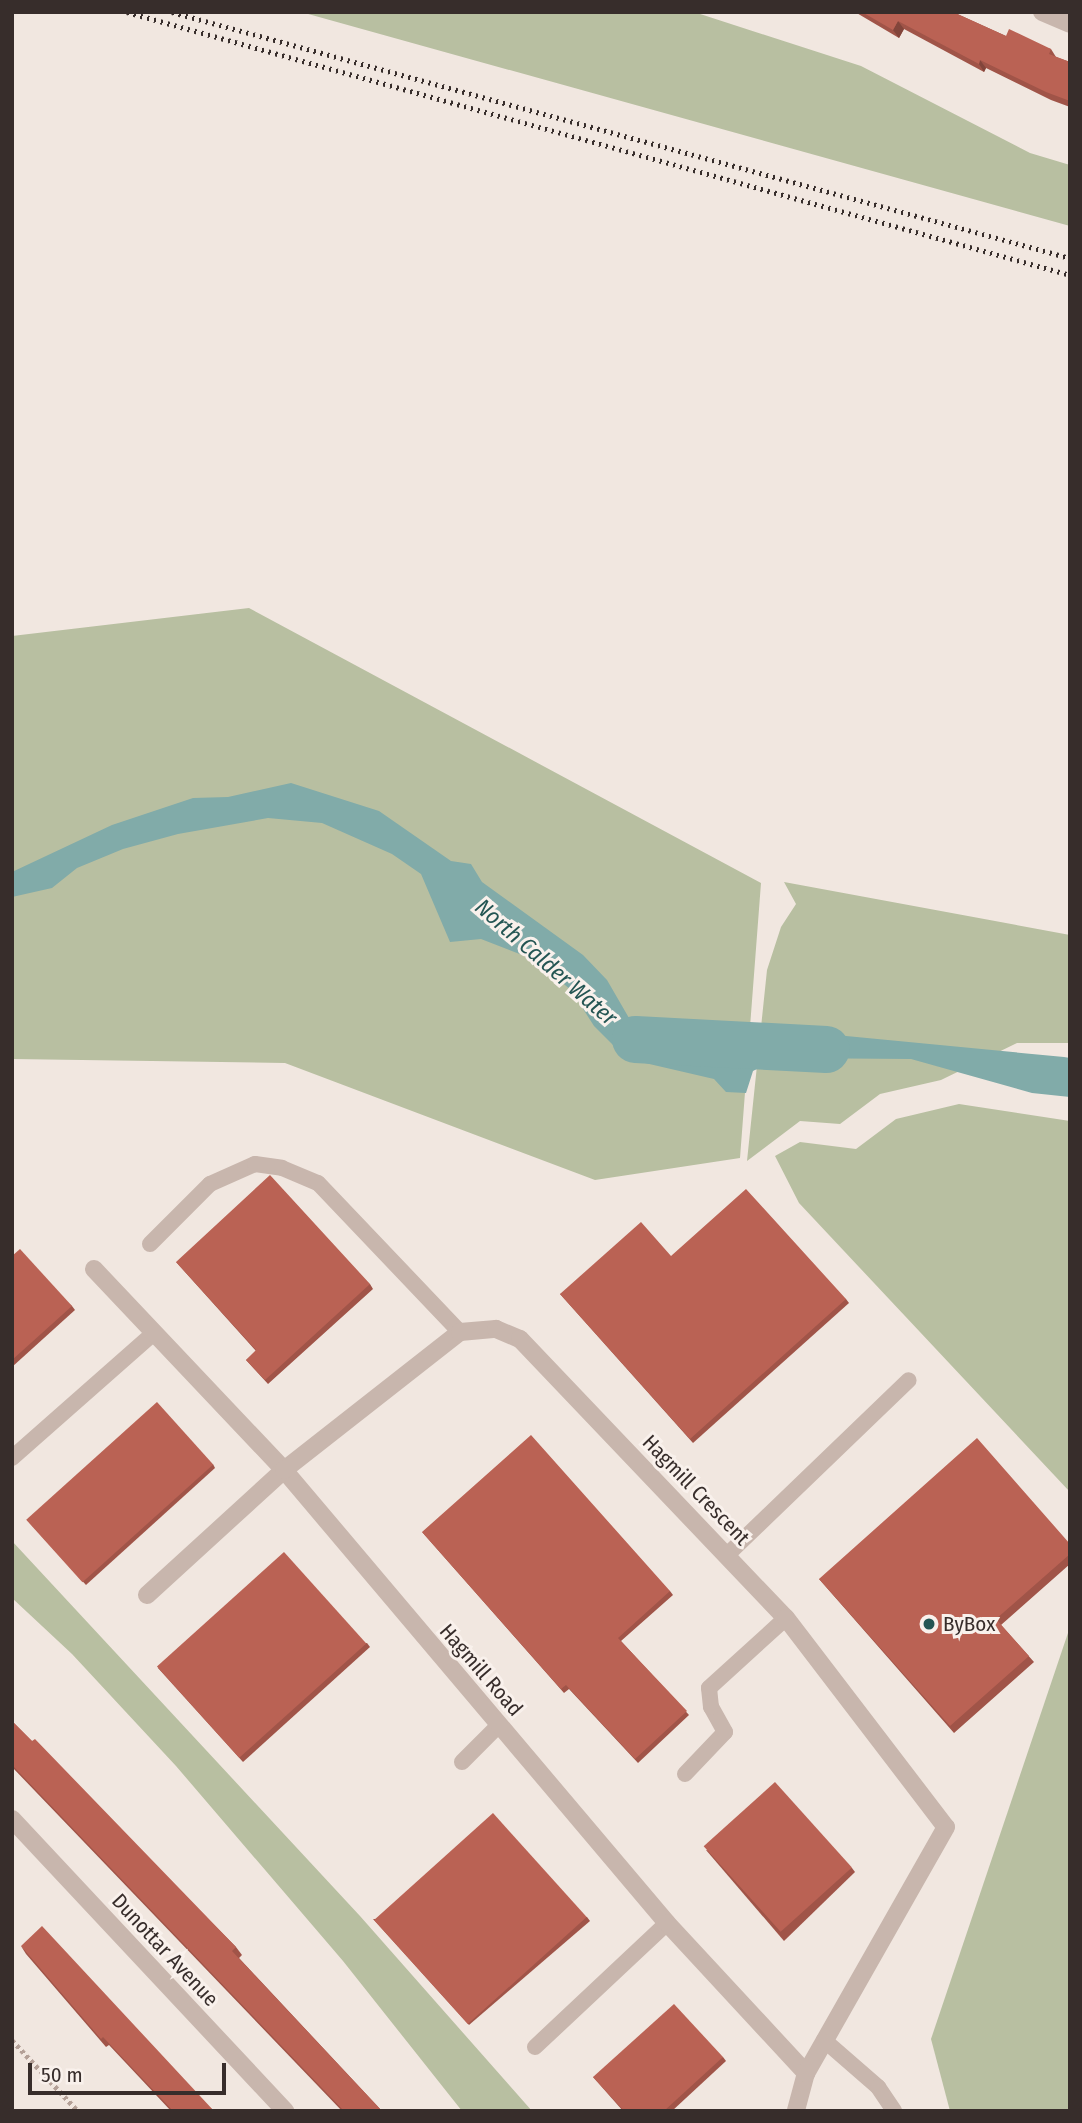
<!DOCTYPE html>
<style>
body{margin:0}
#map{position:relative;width:1082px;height:2123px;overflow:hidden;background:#f1e7e0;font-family:"Fira Sans Condensed",sans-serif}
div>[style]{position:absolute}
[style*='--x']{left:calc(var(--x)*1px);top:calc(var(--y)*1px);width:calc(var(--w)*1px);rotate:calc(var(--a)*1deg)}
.green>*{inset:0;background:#b8bfa1}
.water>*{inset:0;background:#81aba9}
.river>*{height:47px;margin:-23.5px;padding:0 23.5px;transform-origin:23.5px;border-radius:23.5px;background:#81aba9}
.path>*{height:4.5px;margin-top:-2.25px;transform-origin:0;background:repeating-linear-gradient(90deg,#b4a097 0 3.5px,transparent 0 7px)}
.service>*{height:16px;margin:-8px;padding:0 8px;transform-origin:8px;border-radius:8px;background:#c8b6ad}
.minor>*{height:18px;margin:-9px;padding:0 9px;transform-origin:9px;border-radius:9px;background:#c8b6ad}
.rail>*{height:5px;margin-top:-2.5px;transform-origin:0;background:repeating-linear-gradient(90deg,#372d2b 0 2px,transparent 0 7px)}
.wall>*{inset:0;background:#a05448}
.shaded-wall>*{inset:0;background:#82453b}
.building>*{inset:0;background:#ba6254;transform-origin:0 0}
.dots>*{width:19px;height:19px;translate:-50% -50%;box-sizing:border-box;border:4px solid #f9f1ec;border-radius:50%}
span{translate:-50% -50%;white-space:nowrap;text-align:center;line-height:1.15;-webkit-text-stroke:6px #f9f1ec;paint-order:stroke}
.street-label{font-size:21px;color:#372d2b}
.poi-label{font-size:21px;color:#372d2b}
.left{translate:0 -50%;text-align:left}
.water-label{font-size:23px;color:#245553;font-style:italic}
.frame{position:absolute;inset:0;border:14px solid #372d2b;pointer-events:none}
.scale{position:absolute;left:28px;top:2063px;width:198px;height:32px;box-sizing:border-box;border:4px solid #372d2b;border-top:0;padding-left:9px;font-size:21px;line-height:24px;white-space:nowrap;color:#372d2b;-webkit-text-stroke:5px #f9f1ec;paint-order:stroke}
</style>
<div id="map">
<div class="green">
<i style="clip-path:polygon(301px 12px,694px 12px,861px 66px,1030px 153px,1070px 165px,1070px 226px)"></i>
<i style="clip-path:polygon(249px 608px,761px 883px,740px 1158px,595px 1180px,285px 1063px,12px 1059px,12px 636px)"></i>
<i style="clip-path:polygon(784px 882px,1070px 935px,1070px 1043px,1017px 1043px,941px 1080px,880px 1094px,840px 1124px,800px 1121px,747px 1161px,767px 970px,781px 927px,796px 904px)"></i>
<i style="clip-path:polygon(959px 1104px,1070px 1121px,1070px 1492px,799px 1203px,775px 1156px,800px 1142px,856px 1149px,896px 1119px)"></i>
<i style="clip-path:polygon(12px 1541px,360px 1916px,532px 2111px,462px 2111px,343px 1961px,176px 1766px,72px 1654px,12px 1598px)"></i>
<i style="clip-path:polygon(1070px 1627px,1070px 2111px,950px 2111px,931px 2039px)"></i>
</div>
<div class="water">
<i style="clip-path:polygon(291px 783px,379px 811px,451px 861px,471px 864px,482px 882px,583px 955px,607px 980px,629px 1018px,736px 1058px,794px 1031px,1064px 1057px,1070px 1058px,1070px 1097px,1032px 1093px,911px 1059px,778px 1058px,753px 1071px,746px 1093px,726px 1092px,714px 1079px,645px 1063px,618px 1050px,594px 1026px,571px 990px,535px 960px,481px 939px,450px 942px,421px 874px,392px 854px,322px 823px,268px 818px,178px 834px,123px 849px,77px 868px,52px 888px,12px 897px,12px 872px,112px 825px,193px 798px,228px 797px)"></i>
</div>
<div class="river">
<i style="--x:635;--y:1039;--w:191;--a:3"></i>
</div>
<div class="path">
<i style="--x:12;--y:2040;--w:97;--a:47.1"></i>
</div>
<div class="service">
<i style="--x:150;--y:1244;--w:85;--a:-45"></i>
<i style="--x:210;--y:1184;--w:49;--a:-24"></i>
<i style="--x:255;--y:1164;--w:27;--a:8"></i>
<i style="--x:282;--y:1168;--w:39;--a:23"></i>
<i style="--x:318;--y:1183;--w:206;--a:46.4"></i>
<i style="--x:12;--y:1458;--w:189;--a:-41.4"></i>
<i style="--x:727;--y:1555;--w:252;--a:-43.9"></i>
<i style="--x:462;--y:1762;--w:51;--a:-45"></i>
<i style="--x:685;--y:1774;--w:58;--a:-46.4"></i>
<i style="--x:725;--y:1732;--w:29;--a:-119"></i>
<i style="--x:711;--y:1707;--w:19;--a:-96"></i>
<i style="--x:709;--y:1688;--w:104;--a:-42.3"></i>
<i style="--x:824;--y:2040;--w:72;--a:41"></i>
<i style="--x:878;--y:2087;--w:29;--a:56"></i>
<i style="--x:535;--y:2047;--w:181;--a:-43.2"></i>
</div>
<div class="minor">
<i style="--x:1042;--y:12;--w:30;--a:23"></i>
<i style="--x:94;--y:1269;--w:277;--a:46.6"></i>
<i style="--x:284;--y:1470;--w:593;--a:49.79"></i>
<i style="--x:667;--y:1923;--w:205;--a:47.2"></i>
<i style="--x:806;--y:2073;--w:39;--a:105"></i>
<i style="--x:147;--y:1595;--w:185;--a:-42.4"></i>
<i style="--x:284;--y:1470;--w:224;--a:-38.1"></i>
<i style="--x:460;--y:1332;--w:36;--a:-5"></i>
<i style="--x:496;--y:1329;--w:26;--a:23"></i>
<i style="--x:520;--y:1339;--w:385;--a:46.4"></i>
<i style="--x:786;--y:1618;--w:263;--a:52.6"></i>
<i style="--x:946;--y:1827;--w:283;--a:119.6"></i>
<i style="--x:12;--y:1819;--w:400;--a:46.9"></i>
</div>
<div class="rail">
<i style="--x:127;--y:12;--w:979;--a:15.58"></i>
<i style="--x:172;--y:12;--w:931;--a:15.32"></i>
</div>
<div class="wall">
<i style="clip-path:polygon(855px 12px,953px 12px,1006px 36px,1051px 49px,1056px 57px,1070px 62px,1070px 107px,1051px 100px,986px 68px,984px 72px,904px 29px,899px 38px)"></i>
<i style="clip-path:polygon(12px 1256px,72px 1306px,75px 1310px,12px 1367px)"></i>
<i style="clip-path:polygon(671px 1256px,846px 1299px,849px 1303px,693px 1443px,560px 1294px)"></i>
<i style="clip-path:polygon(176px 1262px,370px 1284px,373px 1289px,268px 1384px,246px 1360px,256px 1351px)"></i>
<i style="clip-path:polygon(213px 1464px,215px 1468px,86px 1585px,27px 1520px)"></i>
<i style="clip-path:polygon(422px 1532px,670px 1591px,673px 1595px,621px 1641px,689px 1715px,638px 1763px,569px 1689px,564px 1693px)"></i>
<i style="clip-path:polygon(1070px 1544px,1070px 1564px,1001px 1625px,1034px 1662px,954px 1733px,819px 1579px)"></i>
<i style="clip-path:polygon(367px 1643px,370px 1647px,243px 1762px,158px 1668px)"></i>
<i style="clip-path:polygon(12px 1721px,236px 1947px,242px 1955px,239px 1958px,382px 2111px,342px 2111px,12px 1767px)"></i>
<i style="clip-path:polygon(706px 1850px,852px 1868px,855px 1872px,784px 1941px)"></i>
<i style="clip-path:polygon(587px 1917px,590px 1921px,469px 2025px,373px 1919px)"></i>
<i style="clip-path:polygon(21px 1946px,214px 2111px,171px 2111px,109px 2045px,106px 2047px,26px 1954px)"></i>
<i style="clip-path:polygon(723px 2057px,726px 2061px,672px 2111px,623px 2111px,593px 2077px)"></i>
</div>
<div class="shaded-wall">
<i style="clip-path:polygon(898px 21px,904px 29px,899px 38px,893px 30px)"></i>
<i style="clip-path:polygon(980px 60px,986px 68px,984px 72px,979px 64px)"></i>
</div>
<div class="building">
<i style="clip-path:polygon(862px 12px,953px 12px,1006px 36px,1009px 29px,1051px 49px,1049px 54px,1070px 62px,1070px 101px,1046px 92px,980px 60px,979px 64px,898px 21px,893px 30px)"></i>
<i style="clip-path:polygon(270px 1175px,370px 1284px,265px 1380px,246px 1360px,256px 1350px,176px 1262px)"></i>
<i style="clip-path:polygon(746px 1189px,846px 1299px,690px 1439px,560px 1294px,641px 1222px,671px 1256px)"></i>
<i style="clip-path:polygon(20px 1249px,72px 1306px,12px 1360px,12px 1256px)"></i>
<i style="left:157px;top:1402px;width:84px;height:176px;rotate:48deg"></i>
<i style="clip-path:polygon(531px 1435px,670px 1591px,618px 1638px,687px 1711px,635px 1759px,566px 1685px,561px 1689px,422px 1532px)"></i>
<i style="clip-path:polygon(977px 1438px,1070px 1544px,1070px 1554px,996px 1619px,1029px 1656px,950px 1726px,819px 1579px)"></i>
<i style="left:284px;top:1552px;width:123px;height:171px;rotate:48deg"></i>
<i style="clip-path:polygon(12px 1721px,32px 1741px,35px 1739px,236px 1947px,232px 1951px,382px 2111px,344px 2111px,12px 1765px)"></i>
<i style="left:775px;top:1782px;width:115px;height:96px;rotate:48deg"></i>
<i style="left:493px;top:1813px;width:140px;height:160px;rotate:48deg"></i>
<i style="clip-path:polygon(42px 1926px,214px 2111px,173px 2111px,103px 2037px,101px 2039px,21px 1946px)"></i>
<i style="clip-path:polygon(674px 2004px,723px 2057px,664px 2111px,624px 2111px,593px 2077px)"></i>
</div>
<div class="dots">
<i style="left:929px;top:1624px;background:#245553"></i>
</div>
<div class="street-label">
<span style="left:696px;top:1490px;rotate:46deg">Hagmill Crescent</span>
<span style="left:481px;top:1670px;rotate:49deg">Hagmill Road</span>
<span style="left:165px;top:1950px;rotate:47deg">Dunottar Avenue</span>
</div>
<div class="poi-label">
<span class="left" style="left:943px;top:1624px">ByBox</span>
</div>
<div class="water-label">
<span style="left:546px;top:962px;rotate:41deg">North Calder Water</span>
</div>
<div class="frame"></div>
<div class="scale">50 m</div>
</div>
